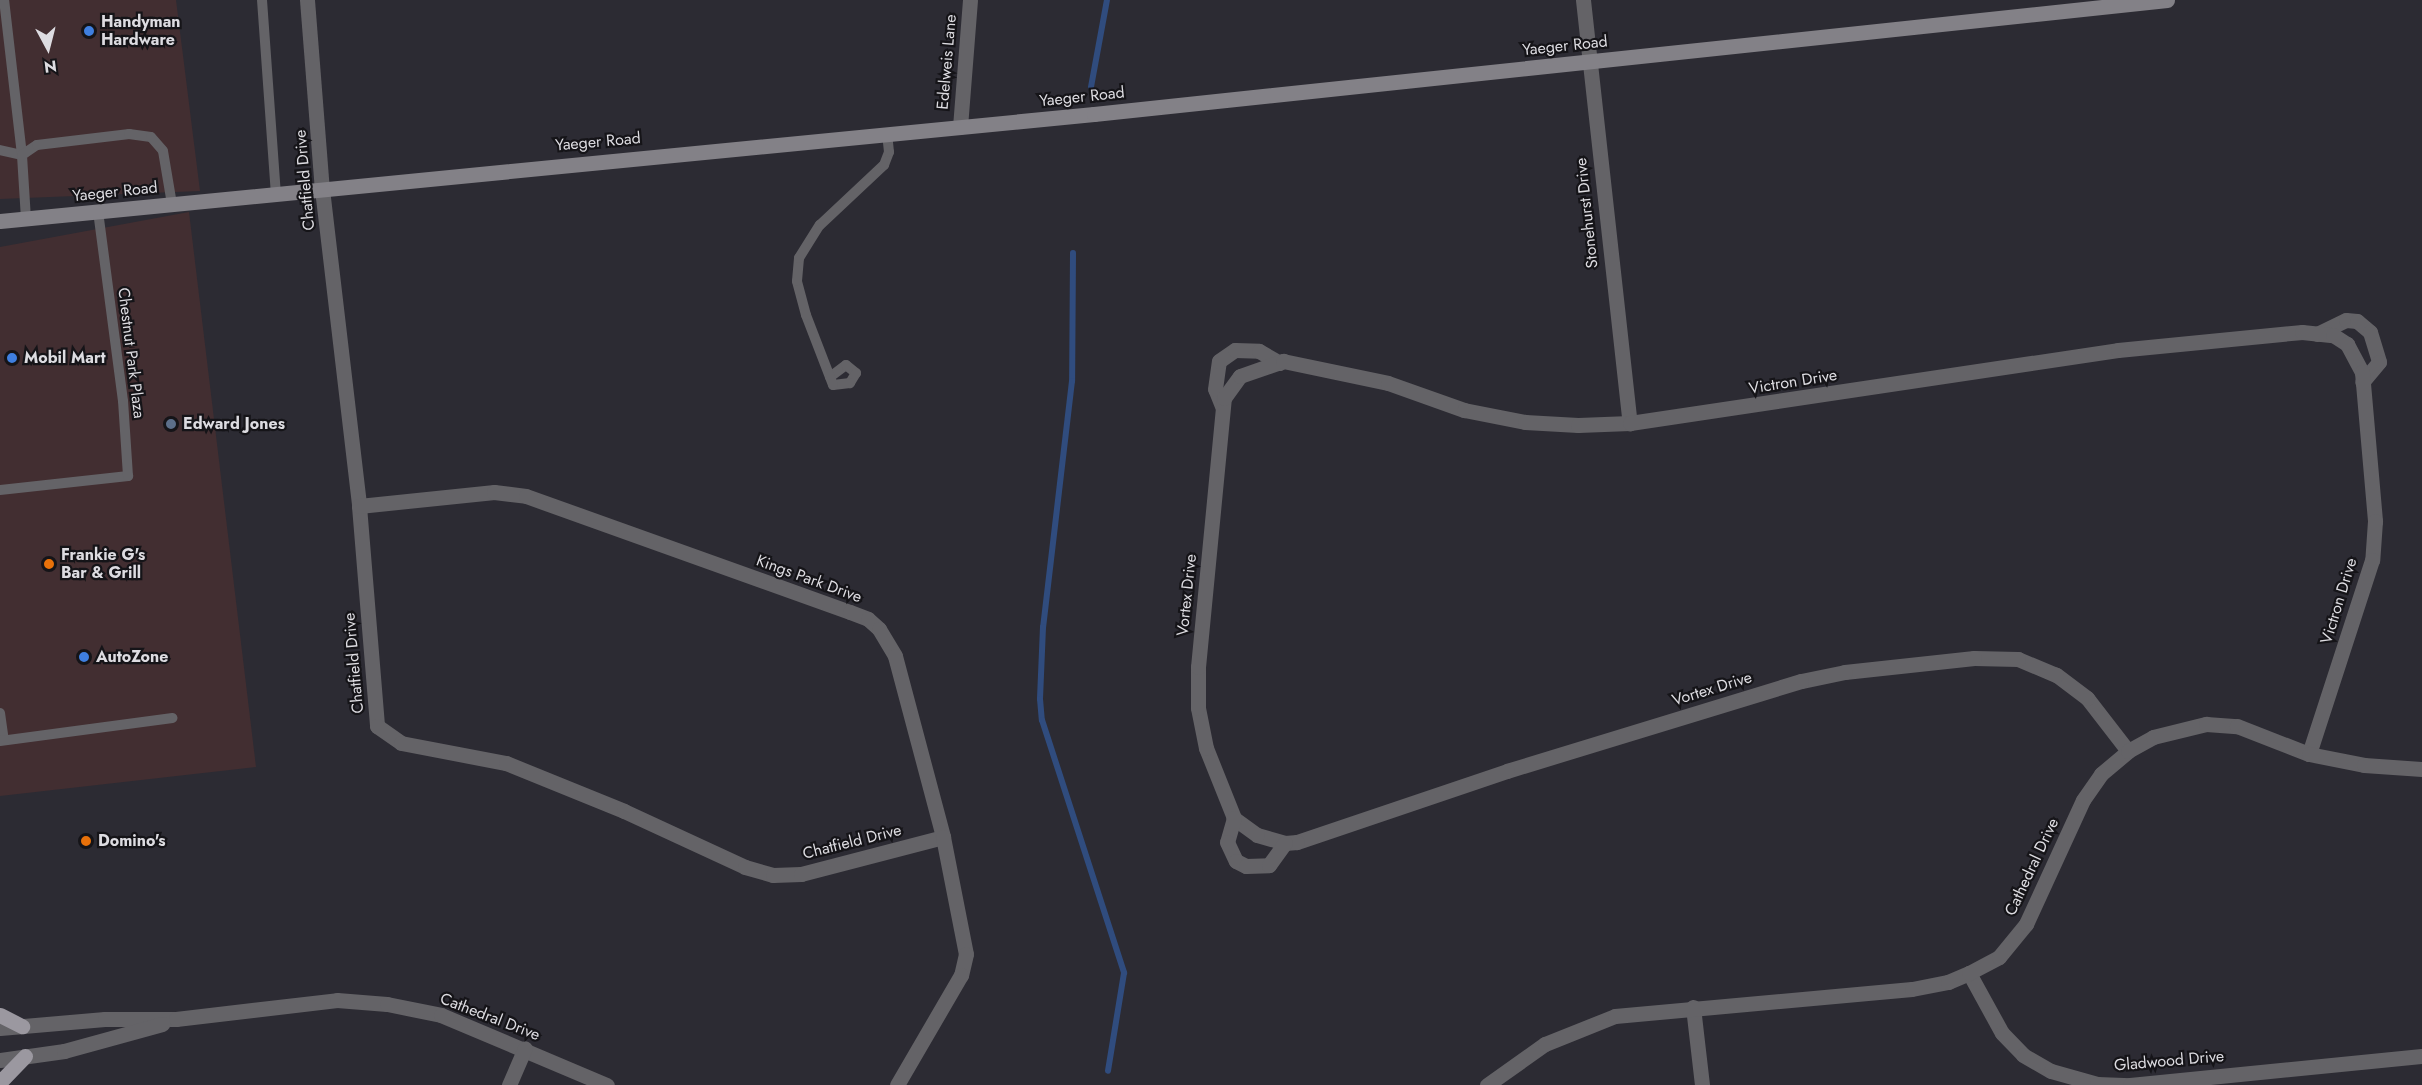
<!DOCTYPE html>
<style>
body{margin:0}
#map{position:relative;width:2422px;height:1085px;overflow:hidden;background:#2c2b33;font-family:Jost,sans-serif}
div>[style]{position:absolute}
[style*='--x']{left:calc(var(--x)*1px);top:calc(var(--y)*1px);width:calc(var(--w)*1px);rotate:calc(var(--a)*1deg)}
.commercial>*{inset:0;background:#422e31}
.stream>*{height:6px;margin:-3px;padding:0 3px;transform-origin:3px;border-radius:3px;background:#304c7e}
.lane>*{height:10px;margin:-5px;padding:0 5px;transform-origin:5px;border-radius:5px;background:#646367}
.street>*{height:15px;margin:-7.5px;padding:0 7.5px;transform-origin:7.5px;border-radius:7.5px;background:#646367}
.secondary>*{height:15px;margin:-7.5px;padding:0 7.5px;transform-origin:7.5px;border-radius:7.5px;background:#838187}
.primary>*{height:15px;margin:-7.5px;padding:0 7.5px;transform-origin:7.5px;border-radius:7.5px;background:#9b98a0}
.dots>*{width:16px;height:16px;translate:-50% -50%;box-sizing:border-box;border:3px solid #151418;border-radius:50%}
span{translate:-50% -50%;white-space:nowrap;text-align:center;line-height:1.15;-webkit-text-stroke:4.5px #151418;paint-order:stroke}
.poi-label{font-size:16px;color:#dddce1;font-weight:700}
.left{translate:0 -50%;text-align:left}
.street-label{font-size:16px;color:#dddce1}
.north{position:absolute;left:18px;top:18px;width:60px;height:60px;-webkit-text-stroke:4px #151418;paint-order:stroke;rotate:173deg;font-size:16px;font-weight:700;line-height:24px;text-align:center;color:#dddce1}
.north::after{content:'';display:block;margin:auto;width:21px;height:27px;background:#dddce1;clip-path:polygon(50% 0,100% 100%,50% 72%,0 100%)}
</style>
<div id="map">
<div class="commercial">
<i style="clip-path:polygon(0 0,176px 0,200px 191px,0 199px)"></i>
<i style="clip-path:polygon(189px 212px,256px 767px,0 796px,0 247px)"></i>
</div>
<div class="stream">
<i style="--x:1091;--y:87;--w:88;--a:-79.6"></i>
<i style="--x:1073;--y:253;--w:128;--a:90.4"></i>
<i style="--x:1072;--y:381;--w:248;--a:96.7"></i>
<i style="--x:1043;--y:627;--w:72;--a:92.4"></i>
<i style="--x:1040;--y:699;--w:21;--a:85"></i>
<i style="--x:1042;--y:720;--w:266;--a:72"></i>
<i style="--x:1124;--y:973;--w:99;--a:99.3"></i>
</div>
<div class="lane">
<i style="--x:262;--y:0;--w:195;--a:85.9"></i>
<i style="--x:0;--y:150;--w:23;--a:13"></i>
<i style="--x:22;--y:155;--w:156;--a:-96.6"></i>
<i style="--x:26;--y:219;--w:64;--a:-93.6"></i>
<i style="--x:22;--y:155;--w:18;--a:-34"></i>
<i style="--x:37;--y:145;--w:93;--a:-6.8"></i>
<i style="--x:129;--y:134;--w:22;--a:8"></i>
<i style="--x:151;--y:137;--w:18;--a:49"></i>
<i style="--x:163;--y:151;--w:54;--a:80.4"></i>
<i style="--x:830;--y:377;--w:20;--a:-37"></i>
<i style="--x:846;--y:365;--w:13;--a:39"></i>
<i style="--x:856;--y:373;--w:12;--a:121"></i>
<i style="--x:850;--y:383;--w:17;--a:173"></i>
<i style="--x:833;--y:385;--w:75;--a:-111.1"></i>
<i style="--x:806;--y:315;--w:35;--a:-105"></i>
<i style="--x:797;--y:281;--w:23;--a:-85"></i>
<i style="--x:799;--y:258;--w:39;--a:-58"></i>
<i style="--x:820;--y:225;--w:88;--a:-43.2"></i>
<i style="--x:884;--y:165;--w:14;--a:-69"></i>
<i style="--x:889;--y:152;--w:19;--a:-96"></i>
<i style="--x:0;--y:490;--w:129;--a:-6.2"></i>
<i style="--x:128;--y:476;--w:75;--a:-93.8"></i>
<i style="--x:123;--y:401;--w:191;--a:-97.5"></i>
<i style="--x:0;--y:713;--w:27;--a:82"></i>
<i style="--x:0;--y:741;--w:174;--a:-7.6"></i>
</div>
<div class="street">
<i style="--x:307;--y:0;--w:190;--a:85.5"></i>
<i style="--x:322;--y:189;--w:319;--a:83.3"></i>
<i style="--x:359;--y:506;--w:221;--a:85.3"></i>
<i style="--x:377;--y:726;--w:29;--a:35"></i>
<i style="--x:401;--y:743;--w:107;--a:10.8"></i>
<i style="--x:506;--y:763;--w:127;--a:22.1"></i>
<i style="--x:624;--y:811;--w:133;--a:24.8"></i>
<i style="--x:745;--y:867;--w:29;--a:16"></i>
<i style="--x:773;--y:875;--w:28;--a:-2"></i>
<i style="--x:801;--y:874;--w:147;--a:-14.6"></i>
<i style="--x:1583;--y:0;--w:426;--a:83.7"></i>
<i style="--x:960;--y:127;--w:127;--a:-85.5"></i>
<i style="--x:2317;--y:334;--w:32;--a:-26"></i>
<i style="--x:2346;--y:320;--w:11;--a:5"></i>
<i style="--x:2357;--y:321;--w:17;--a:40"></i>
<i style="--x:2370;--y:332;--w:31;--a:73"></i>
<i style="--x:2379;--y:362;--w:26;--a:130"></i>
<i style="--x:1222;--y:406;--w:18;--a:-112"></i>
<i style="--x:1215;--y:389;--w:28;--a:-82"></i>
<i style="--x:1219;--y:361;--w:19;--a:-35"></i>
<i style="--x:1235;--y:350;--w:24;--a:2"></i>
<i style="--x:1259;--y:351;--w:24;--a:30"></i>
<i style="--x:359;--y:506;--w:136;--a:-5.9"></i>
<i style="--x:494;--y:492;--w:32;--a:7"></i>
<i style="--x:526;--y:496;--w:344;--a:19.7"></i>
<i style="--x:850;--y:612;--w:19;--a:21"></i>
<i style="--x:868;--y:619;--w:15;--a:42"></i>
<i style="--x:879;--y:629;--w:31;--a:59"></i>
<i style="--x:895;--y:656;--w:187;--a:75.1"></i>
<i style="--x:943;--y:837;--w:119;--a:78.9"></i>
<i style="--x:966;--y:954;--w:22;--a:103"></i>
<i style="--x:961;--y:975;--w:127;--a:120.2"></i>
<i style="--x:2128;--y:751;--w:67;--a:-127.7"></i>
<i style="--x:2087;--y:698;--w:39;--a:-143"></i>
<i style="--x:2056;--y:675;--w:41;--a:-157.2"></i>
<i style="--x:2018;--y:659;--w:44;--a:-178.7"></i>
<i style="--x:1974;--y:658;--w:130;--a:173.8"></i>
<i style="--x:1845;--y:672;--w:45;--a:168.4"></i>
<i style="--x:1801;--y:681;--w:307;--a:163"></i>
<i style="--x:1507;--y:771;--w:222;--a:161.3"></i>
<i style="--x:1297;--y:842;--w:12;--a:175"></i>
<i style="--x:1285;--y:843;--w:29;--a:-164"></i>
<i style="--x:1257;--y:835;--w:29;--a:-144"></i>
<i style="--x:1234;--y:818;--w:75;--a:-111.8"></i>
<i style="--x:1206;--y:748;--w:41;--a:-101.3"></i>
<i style="--x:1198;--y:708;--w:41;--a:-90"></i>
<i style="--x:1198;--y:667;--w:270;--a:-84.5"></i>
<i style="--x:1224;--y:398;--w:27;--a:-54"></i>
<i style="--x:1240;--y:376;--w:46;--a:-19.2"></i>
<i style="--x:1283;--y:361;--w:107;--a:11.8"></i>
<i style="--x:1388;--y:383;--w:81;--a:19.6"></i>
<i style="--x:1464;--y:410;--w:62;--a:11.1"></i>
<i style="--x:1525;--y:422;--w:53;--a:3.2"></i>
<i style="--x:1578;--y:425;--w:52;--a:-2.2"></i>
<i style="--x:1630;--y:423;--w:493;--a:-8.5"></i>
<i style="--x:2118;--y:350;--w:185;--a:-5.6"></i>
<i style="--x:2302;--y:332;--w:31;--a:6"></i>
<i style="--x:2333;--y:335;--w:17;--a:33"></i>
<i style="--x:2347;--y:344;--w:32;--a:62"></i>
<i style="--x:2362;--y:372;--w:150;--a:85"></i>
<i style="--x:2375;--y:521;--w:39;--a:94"></i>
<i style="--x:2372;--y:560;--w:204;--a:108"></i>
<i style="--x:1234;--y:818;--w:25;--a:106"></i>
<i style="--x:1227;--y:842;--w:21;--a:65"></i>
<i style="--x:1236;--y:861;--w:11;--a:27"></i>
<i style="--x:1246;--y:866;--w:23;--a:-2"></i>
<i style="--x:1269;--y:865;--w:27;--a:-54"></i>
<i style="--x:1969;--y:973;--w:68;--a:61.2"></i>
<i style="--x:2002;--y:1033;--w:30;--a:46"></i>
<i style="--x:2023;--y:1055;--w:32;--a:30"></i>
<i style="--x:2051;--y:1071;--w:48;--a:15.8"></i>
<i style="--x:2097;--y:1084;--w:33;--a:2"></i>
<i style="--x:2130;--y:1085;--w:293;--a:-5.7"></i>
<i style="--x:1693;--y:1007;--w:79;--a:83.4"></i>
<i style="--x:0;--y:1028;--w:105;--a:-4.9"></i>
<i style="--x:105;--y:1019;--w:71;--a:0"></i>
<i style="--x:176;--y:1019;--w:162;--a:-6.7"></i>
<i style="--x:337;--y:1000;--w:50;--a:4.6"></i>
<i style="--x:387;--y:1004;--w:55;--a:11.5"></i>
<i style="--x:441;--y:1015;--w:180;--a:22.9"></i>
<i style="--x:0;--y:1060;--w:65;--a:-8"></i>
<i style="--x:64;--y:1051;--w:102;--a:-15.4"></i>
<i style="--x:509;--y:1085;--w:40;--a:-66.6"></i>
<i style="--x:1487;--y:1085;--w:71;--a:-35.3"></i>
<i style="--x:1545;--y:1044;--w:75;--a:-21.8"></i>
<i style="--x:1615;--y:1016;--w:298;--a:-5.2"></i>
<i style="--x:1912;--y:989;--w:37;--a:-11"></i>
<i style="--x:1948;--y:982;--w:23;--a:-23"></i>
<i style="--x:1969;--y:973;--w:34;--a:-28"></i>
<i style="--x:1999;--y:957;--w:43;--a:-50.7"></i>
<i style="--x:2026;--y:924;--w:136;--a:-65.3"></i>
<i style="--x:2083;--y:800;--w:32;--a:-55"></i>
<i style="--x:2101;--y:774;--w:35;--a:-40"></i>
<i style="--x:2128;--y:751;--w:29;--a:-29"></i>
<i style="--x:2153;--y:737;--w:55;--a:-13.8"></i>
<i style="--x:2206;--y:724;--w:31;--a:4"></i>
<i style="--x:2237;--y:726;--w:77;--a:21.3"></i>
<i style="--x:2309;--y:754;--w:56;--a:11.3"></i>
<i style="--x:2364;--y:765;--w:58;--a:3.9"></i>
</div>
<div class="secondary">
<i style="--x:0;--y:221;--w:1099;--a:-5.59"></i>
<i style="--x:1094;--y:114;--w:1079;--a:-6.06"></i>
</div>
<div class="primary">
<i style="--x:0;--y:1015;--w:25;--a:27"></i>
<i style="--x:0;--y:1082;--w:36;--a:-46"></i>
</div>
<div class="dots">
<i style="left:89px;top:31px;background:#3f7fe0"></i>
<i style="left:12px;top:358px;background:#3f7fe0"></i>
<i style="left:171px;top:424px;background:#5c6f8a"></i>
<i style="left:49px;top:564px;background:#e8710a"></i>
<i style="left:84px;top:657px;background:#3f7fe0"></i>
<i style="left:86px;top:841px;background:#e8710a"></i>
</div>
<div class="poi-label">
<span class="left" style="left:101px;top:31px">Handyman<br>Hardware</span>
<span class="left" style="left:24px;top:358px">Mobil Mart</span>
<span class="left" style="left:183px;top:424px">Edward Jones</span>
<span class="left" style="left:61px;top:564px">Frankie G's<br>Bar &amp; Grill</span>
<span class="left" style="left:96px;top:657px">AutoZone</span>
<span class="left" style="left:98px;top:841px">Domino's</span>
</div>
<div class="street-label">
<span style="left:1565px;top:46px;rotate:-6deg">Yaeger Road</span>
<span style="left:947px;top:62px;rotate:-85deg">Edelweis Lane</span>
<span style="left:1082px;top:97px;rotate:-6deg">Yaeger Road</span>
<span style="left:598px;top:142px;rotate:-5deg">Yaeger Road</span>
<span style="left:305px;top:180px;rotate:-95deg">Chatfield Drive</span>
<span style="left:115px;top:192px;rotate:-6deg">Yaeger Road</span>
<span style="left:1587px;top:213px;rotate:-96deg">Stonehurst Drive</span>
<span style="left:131px;top:353px;rotate:83deg">Chestnut Park Plaza</span>
<span style="left:1793px;top:382px;rotate:-9deg">Victron Drive</span>
<span style="left:809px;top:579px;rotate:20deg">Kings Park Drive</span>
<span style="left:1187px;top:595px;rotate:-84deg">Vortex Drive</span>
<span style="left:2339px;top:601px;rotate:-73deg">Victron Drive</span>
<span style="left:354px;top:663px;rotate:-95deg">Chatfield Drive</span>
<span style="left:1712px;top:689px;rotate:-17deg">Vortex Drive</span>
<span style="left:852px;top:842px;rotate:-14deg">Chatfield Drive</span>
<span style="left:2032px;top:867px;rotate:-65deg">Cathedral Drive</span>
<span style="left:490px;top:1017px;rotate:21deg">Cathedral Drive</span>
<span style="left:2169px;top:1061px;rotate:-5deg">Gladwood Drive</span>
</div>
<div class="north">N</div>
</div>
